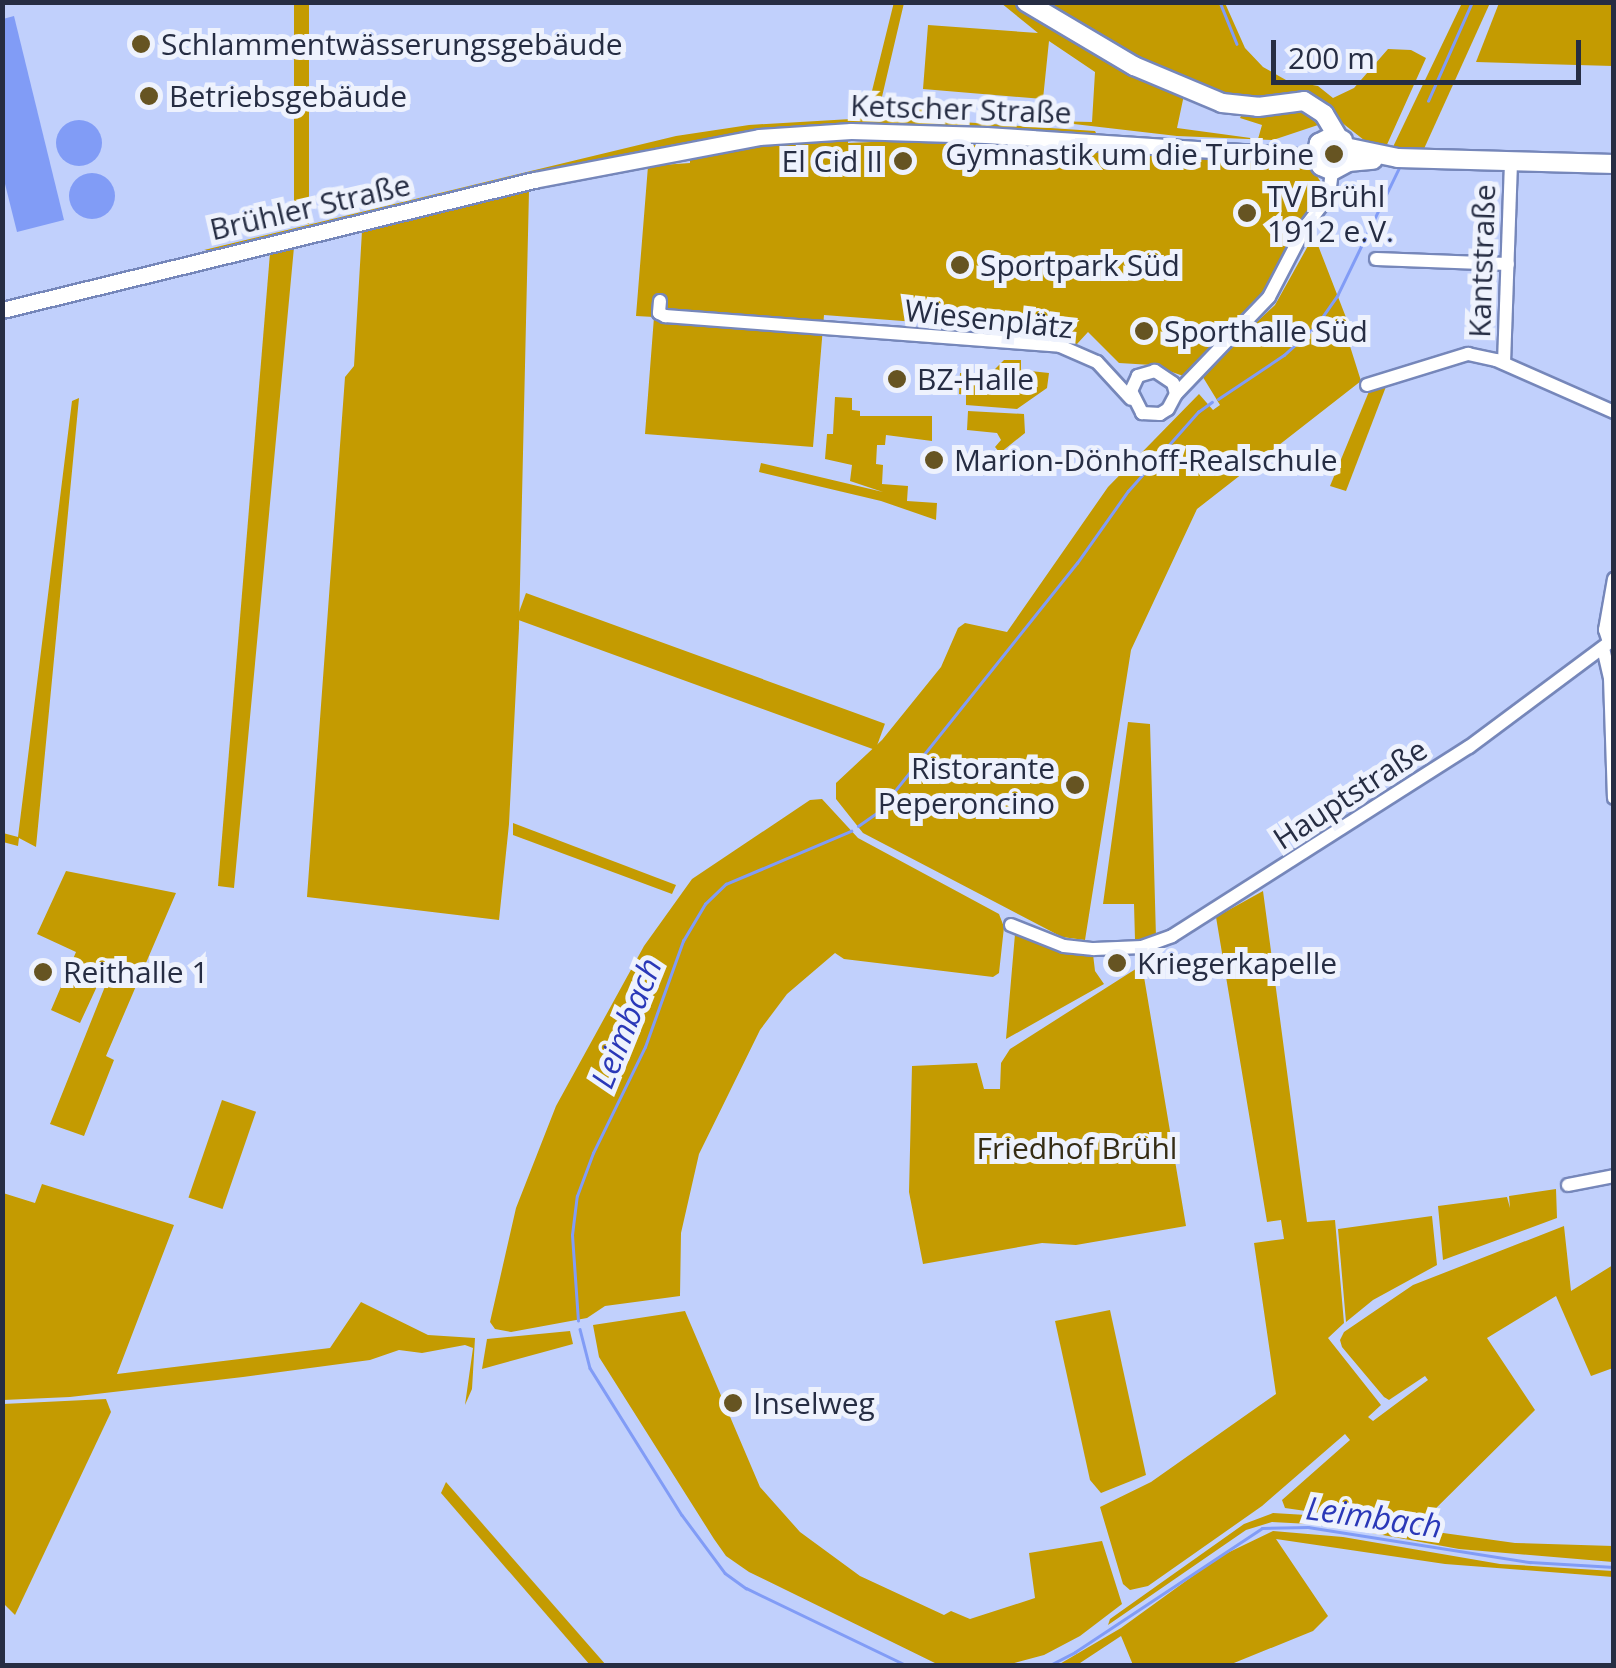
<!DOCTYPE html>
<meta charset="utf-8">
<style>
body{margin:0}
#map{position:relative;width:1616px;height:1668px;overflow:hidden;background:#c1d0fc;font-family:"Open Sans",sans-serif}
div>[style]{position:absolute}
[style*='--x']{left:calc(var(--x)*1px);top:calc(var(--y)*1px);width:calc(var(--w)*1px);rotate:calc(var(--a)*1deg)}
.green>*{inset:0;background:#c49b01;transform-origin:0 0}
.water>*{inset:0;background:#819cf6}
.round{border-radius:50%}
.stream>*{height:2.5px;margin:-1.25px;padding:0 1.25px;transform-origin:1.25px;border-radius:1.25px;background:#819cf6}
.roads{filter:drop-shadow(2px 0 #7687ba) drop-shadow(-2px 0 #7687ba) drop-shadow(0 2px #7687ba) drop-shadow(0 -2px #7687ba)}
.minor>*{height:12px;margin:-6px;padding:0 6px;transform-origin:6px;border-radius:6px;background:#fff}
.tertiary>*{height:15px;margin:-7.5px;padding:0 7.5px;transform-origin:7.5px;border-radius:7.5px;background:#fff}
.secondary>*{height:18px;margin:-9px;padding:0 9px;transform-origin:9px;border-radius:9px;background:#fff}
.dots>*{width:28px;height:28px;translate:-50% -50%;box-sizing:border-box;border:5px solid #eef2fd;border-radius:50%}
span{translate:-50% -50%;white-space:nowrap;text-align:center;line-height:1.15;-webkit-text-stroke:10px #eef2fd;paint-order:stroke}
.poi-label{font-size:30px;color:#262d43}
.left{translate:0 -50%;text-align:left}
.right{translate:-100% -50%;text-align:right}
.street-label{font-size:30px;color:#262d43}
.park-label{font-size:30px;color:#352c14}
.water-label{font-size:32px;color:#2a38b8;font-style:italic}
.frame{position:absolute;inset:0;border:5px solid #262d43;pointer-events:none}
.scale{position:absolute;left:1271px;top:40px;width:310px;height:45px;box-sizing:border-box;border:5px solid #262d43;border-top:0;padding-left:12px;font-size:30px;line-height:35px;white-space:nowrap;color:#262d43;-webkit-text-stroke:8px #eef2fd;paint-order:stroke}
</style>
<div id="map">
<div class="green">
<i style="clip-path:polygon(894px 2px,904px 3px,881px 101px,965px 105px,969px 111px,966px 116px,867px 111px)"></i>
<i style="left:294px;top:3px;width:15px;height:221px"></i>
<i style="clip-path:polygon(1001px 3px,1012px 3px,1099px 57px,1184px 95px,1177px 128px,1258px 139px,1262px 125px,1240px 118px,1243px 112px,1301px 107px,1318px 125px,1273px 140px,1177px 136px,1048px 121px,1092px 122px,1095px 72px,1049px 41px,1043px 99px,923px 89px,928px 25px,1038px 33px)"></i>
<i style="clip-path:polygon(1034px 3px,1225px 3px,1245px 48px,1263px 67px,1286px 80px,1318px 86px,1333px 98px,1354px 88px,1388px 49px,1411px 50px,1426px 58px,1385px 149px,1369px 144px,1336px 118px,1267px 100px,1230px 100px,1156px 71px)"></i>
<i style="clip-path:polygon(1462px 3px,1490px 3px,1423px 151px,1392px 149px)"></i>
<i style="clip-path:polygon(1499px 3px,1613px 3px,1613px 66px,1476px 62px)"></i>
<i style="clip-path:polygon(885px 117px,1095px 131px,1097px 135px,748px 133px,655px 148px,212px 251px,204px 250px,676px 136px,749px 125px)"></i>
<i style="clip-path:polygon(848px 137px,848px 143px,942px 139px,1286px 161px,1310px 165px,1322px 184px,1319px 200px,1264px 294px,1189px 378px,1152px 365px,1119px 363px,1088px 332px,1077px 344px,1048px 340px,1047px 332px,824px 315px,813px 447px,645px 434px,654px 317px,636px 316px,648px 166px,690px 163px,690px 154px,730px 147px)"></i>
<i style="clip-path:polygon(529px 191px,519px 628px,509px 824px,499px 920px,307px 897px,345px 377px,354px 366px,362px 231px)"></i>
<i style="clip-path:polygon(1314px 235px,1347px 320px,1343px 324px,1361px 381px,1197px 509px,1131px 650px,1085px 940px,1062px 937px,863px 833px,836px 799px,836px 783px,882px 740px,941px 667px,958px 628px,965px 623px,1007px 632px,1108px 487px,1199px 394px,1213px 410px,1220px 405px,1201px 374px,1275px 305px)"></i>
<i style="clip-path:polygon(294px 247px,234px 888px,218px 886px,270px 253px)"></i>
<i style="clip-path:polygon(1004px 360px,1021px 360px,1021px 370px,1049px 373px,1047px 388px,1017px 409px,966px 405px,966px 395px,959px 394px,960px 373px,989px 375px)"></i>
<i style="clip-path:polygon(1387px 384px,1346px 491px,1330px 486px,1370px 389px)"></i>
<i style="clip-path:polygon(835px 397px,852px 398px,852px 410px,860px 411px,860px 416px,932px 416px,932px 441px,886px 435px,885px 445px,877px 445px,876px 464px,883px 465px,882px 484px,908px 486px,907px 501px,937px 503px,936px 520px,881px 501px,759px 472px,761px 463px,883px 492px,850px 481px,852px 465px,825px 459px,827px 434px,833px 434px)"></i>
<i style="clip-path:polygon(79px 398px,36px 847px,19px 838px,18px 846px,3px 842px,3px 833px,18px 837px,72px 401px)"></i>
<i style="clip-path:polygon(968px 411px,1024px 414px,1025px 433px,1000px 453px,995px 447px,1001px 440px,997px 433px,967px 430px)"></i>
<i style="left:526px;top:593px;width:382px;height:28px;rotate:20deg"></i>
<i style="clip-path:polygon(1128px 722px,1150px 724px,1156px 937px,1135px 940px,1134px 904px,1103px 904px)"></i>
<i style="clip-path:polygon(822px 799px,858px 838px,999px 914px,1004px 927px,999px 973px,993px 977px,844px 959px,835px 953px,787px 994px,760px 1030px,699px 1154px,681px 1233px,680px 1296px,605px 1306px,587px 1318px,511px 1332px,495px 1329px,490px 1322px,516px 1208px,556px 1106px,644px 946px,692px 879px,810px 800px)"></i>
<i style="clip-path:polygon(513px 823px,676px 885px,672px 894px,513px 835px)"></i>
<i style="clip-path:polygon(66px 871px,176px 893px,106px 1056px,114px 1060px,84px 1136px,50px 1124px,112px 969px,106px 967px,80px 1023px,51px 1010px,76px 952px,37px 934px)"></i>
<i style="clip-path:polygon(1263px 891px,1307px 1222px,1335px 1220px,1344px 1323px,1328px 1338px,1381px 1405px,1368px 1417px,1373px 1421px,1428px 1380px,1425px 1376px,1389px 1400px,1384px 1397px,1342px 1347px,1340px 1340px,1344px 1332px,1413px 1285px,1564px 1226px,1571px 1291px,1613px 1265px,1613px 1368px,1591px 1376px,1556px 1296px,1487px 1338px,1535px 1410px,1417px 1527px,1285px 1508px,1282px 1500px,1350px 1440px,1345px 1434px,1262px 1506px,1148px 1586px,1130px 1590px,1123px 1584px,1100px 1507px,1151px 1482px,1276px 1394px,1254px 1243px,1284px 1239px,1281px 1220px,1267px 1222px,1216px 917px)"></i>
<i style="clip-path:polygon(1023px 932px,1093px 954px,1095px 971px,1104px 984px,1006px 1039px,1015px 934px)"></i>
<i style="clip-path:polygon(1142px 965px,1186px 1226px,1076px 1245px,1042px 1243px,923px 1264px,909px 1192px,912px 1066px,977px 1063px,984px 1089px,1000px 1089px,1001px 1063px,1010px 1049px)"></i>
<i style="left:222px;top:1100px;width:36px;height:103px;rotate:19deg"></i>
<i style="clip-path:polygon(42px 1184px,174px 1225px,117px 1374px,330px 1348px,361px 1302px,428px 1335px,475px 1338px,472px 1389px,465px 1405px,473px 1348px,465px 1345px,422px 1353px,399px 1350px,370px 1360px,243px 1377px,70px 1397px,3px 1400px,3px 1193px,35px 1203px)"></i>
<i style="clip-path:polygon(1556px 1189px,1557px 1218px,1443px 1260px,1438px 1206px,1507px 1197px,1510px 1208px,1509px 1196px)"></i>
<i style="clip-path:polygon(1432px 1216px,1437px 1265px,1373px 1300px,1346px 1322px,1338px 1229px)"></i>
<i style="clip-path:polygon(1110px 1310px,1146px 1475px,1101px 1493px,1090px 1480px,1055px 1321px)"></i>
<i style="clip-path:polygon(685px 1311px,760px 1487px,800px 1532px,860px 1576px,944px 1615px,951px 1611px,970px 1619px,1035px 1598px,1029px 1553px,1102px 1541px,1122px 1604px,1080px 1636px,1044px 1655px,1007px 1665px,939px 1665px,749px 1572px,726px 1556px,714px 1539px,599px 1357px,593px 1325px)"></i>
<i style="clip-path:polygon(570px 1331px,573px 1344px,482px 1369px,487px 1339px)"></i>
<i style="clip-path:polygon(106px 1399px,111px 1412px,15px 1615px,3px 1603px,3px 1404px)"></i>
<i style="clip-path:polygon(446px 1482px,606px 1665px,590px 1665px,441px 1493px)"></i>
<i style="clip-path:polygon(1273px 1513px,1323px 1516px,1412px 1535px,1429px 1531px,1515px 1543px,1613px 1546px,1613px 1562px,1459px 1549px,1328px 1525px,1272px 1522px,1246px 1530px,1108px 1625px,1110px 1619px,1244px 1524px)"></i>
<i style="clip-path:polygon(1273px 1531px,1343px 1537px,1500px 1564px,1613px 1571px,1613px 1577px,1445px 1564px,1276px 1539px,1328px 1616px,1313px 1631px,1229px 1665px,1133px 1665px,1121px 1636px,1077px 1665px,1058px 1665px,1121px 1628px,1219px 1557px)"></i>
</div>
<div class="water">
<i style="clip-path:polygon(14px 16px,64px 220px,17px 232px,2px 172px,3px 19px)"></i>
<i class="round" style="left:56px;top:120px;width:46px;height:46px"></i>
<i class="round" style="left:69px;top:173px;width:46px;height:46px"></i>
</div>
<div class="stream">
<i style="--x:1220;--y:2;--w:45;--a:68"></i>
<i style="--x:1428;--y:101;--w:108;--a:-66"></i>
<i style="--x:1218;--y:399;--w:79;--a:-33.7"></i>
<i style="--x:1284;--y:355;--w:43;--a:-42.2"></i>
<i style="--x:1316;--y:326;--w:37;--a:-55"></i>
<i style="--x:1337;--y:296;--w:142;--a:-64.2"></i>
<i style="--x:858;--y:826;--w:24;--a:-35"></i>
<i style="--x:878;--y:812;--w:319;--a:-51.4"></i>
<i style="--x:1077;--y:563;--w:88;--a:-54.7"></i>
<i style="--x:1128;--y:491;--w:106;--a:-48.5"></i>
<i style="--x:1198;--y:412;--w:17;--a:-36"></i>
<i style="--x:578;--y:1321;--w:86;--a:-94"></i>
<i style="--x:572;--y:1235;--w:39;--a:-83"></i>
<i style="--x:577;--y:1196;--w:46;--a:-69.6"></i>
<i style="--x:593;--y:1153;--w:118;--a:-63.9"></i>
<i style="--x:645;--y:1047;--w:113;--a:-70.3"></i>
<i style="--x:683;--y:941;--w:43;--a:-59.3"></i>
<i style="--x:705;--y:904;--w:29;--a:-44"></i>
<i style="--x:726;--y:884;--w:136;--a:-23"></i>
<i style="--x:580;--y:1329;--w:40;--a:75.6"></i>
<i style="--x:590;--y:1368;--w:173;--a:58"></i>
<i style="--x:682;--y:1515;--w:72;--a:53.4"></i>
<i style="--x:725;--y:1573;--w:26;--a:36"></i>
<i style="--x:746;--y:1588;--w:180;--a:25.7"></i>
<i style="--x:1048;--y:1666;--w:30;--a:-27"></i>
<i style="--x:1075;--y:1652;--w:224;--a:-33.5"></i>
<i style="--x:1262;--y:1528;--w:46;--a:-1.2"></i>
<i style="--x:1308;--y:1527;--w:225;--a:9"></i>
<i style="--x:1530;--y:1562;--w:84;--a:3.4"></i>
</div>
<div class="roads">
<div class="minor">
<i style="--x:1376;--y:259;--w:132;--a:2.2"></i>
<i style="--x:660;--y:301;--w:12;--a:95"></i>
<i style="--x:659;--y:313;--w:7;--a:27"></i>
<i style="--x:665;--y:316;--w:396;--a:4.3"></i>
<i style="--x:1060;--y:346;--w:40;--a:23.4"></i>
<i style="--x:1097;--y:362;--w:50;--a:47.4"></i>
<i style="--x:1504;--y:363;--w:202;--a:-88"></i>
<i style="--x:1367;--y:385;--w:106;--a:-17.1"></i>
<i style="--x:1468;--y:354;--w:29;--a:12"></i>
<i style="--x:1496;--y:360;--w:129;--a:23.8"></i>
<i style="--x:1176;--y:394;--w:11;--a:-105"></i>
<i style="--x:1173;--y:383;--w:22;--a:-146"></i>
<i style="--x:1155;--y:371;--w:18;--a:164"></i>
<i style="--x:1138;--y:376;--w:17;--a:115"></i>
<i style="--x:1131;--y:391;--w:25;--a:63"></i>
<i style="--x:1142;--y:413;--w:18;--a:3"></i>
<i style="--x:1160;--y:414;--w:9;--a:-32"></i>
<i style="--x:1168;--y:409;--w:17;--a:-62"></i>
<i style="--x:1176;--y:394;--w:134;--a:-46.2"></i>
<i style="--x:1269;--y:297;--w:80;--a:-62.5"></i>
<i style="--x:1306;--y:226;--w:39;--a:-53"></i>
<i style="--x:1329;--y:195;--w:24;--a:-83"></i>
<i style="--x:1609;--y:642;--w:13;--a:-108"></i>
<i style="--x:1605;--y:630;--w:52;--a:-80"></i>
<i style="--x:1603;--y:648;--w:31;--a:77"></i>
<i style="--x:1610;--y:678;--w:120;--a:88.1"></i>
<i style="--x:1011;--y:925;--w:57;--a:21.6"></i>
<i style="--x:1064;--y:946;--w:30;--a:6"></i>
<i style="--x:1094;--y:949;--w:48;--a:-2.4"></i>
<i style="--x:1142;--y:947;--w:32;--a:-20"></i>
<i style="--x:1172;--y:936;--w:352;--a:-32.5"></i>
<i style="--x:1469;--y:747;--w:181;--a:-36.7"></i>
<i style="--x:1568;--y:1185;--w:47;--a:-11.1"></i>
</div>
<div class="tertiary">
<i style="--x:2;--y:310;--w:548;--a:-13.73"></i>
<i style="--x:534;--y:180;--w:229;--a:-10.8"></i>
<i style="--x:759;--y:137;--w:92;--a:-3.7"></i>
<i style="--x:851;--y:131;--w:135;--a:1.7"></i>
<i style="--x:986;--y:135;--w:306;--a:3.8"></i>
<i style="--x:1291;--y:155;--w:28;--a:13"></i>
</div>
<div class="secondary">
<i style="--x:1026;--y:2;--w:126;--a:30.7"></i>
<i style="--x:1134;--y:66;--w:95;--a:22.8"></i>
<i style="--x:1222;--y:103;--w:36;--a:6"></i>
<i style="--x:1258;--y:107;--w:46;--a:-7.4"></i>
<i style="--x:1304;--y:101;--w:24;--a:33"></i>
<i style="--x:1324;--y:114;--w:27;--a:59"></i>
<i style="--x:1343;--y:140;--w:11;--a:-158"></i>
<i style="--x:1333;--y:136;--w:16;--a:153"></i>
<i style="--x:1319;--y:143;--w:14;--a:102"></i>
<i style="--x:1316;--y:157;--w:10;--a:61"></i>
<i style="--x:1321;--y:166;--w:12;--a:24"></i>
<i style="--x:1332;--y:171;--w:18;--a:-29"></i>
<i style="--x:1348;--y:162;--w:25;--a:-5"></i>
<i style="--x:1350;--y:148;--w:49;--a:11.8"></i>
<i style="--x:1398;--y:158;--w:216;--a:1.6"></i>
</div>
</div>
<div class="dots">
<i style="left:141px;top:44px;background:#665422"></i>
<i style="left:149px;top:96px;background:#665422"></i>
<i style="left:1334px;top:154px;background:#665422"></i>
<i style="left:903px;top:161px;background:#665422"></i>
<i style="left:1247px;top:213px;background:#665422"></i>
<i style="left:960px;top:265px;background:#665422"></i>
<i style="left:1144px;top:331px;background:#665422"></i>
<i style="left:897px;top:379px;background:#665422"></i>
<i style="left:934px;top:460px;background:#665422"></i>
<i style="left:1075px;top:785px;background:#665422"></i>
<i style="left:1117px;top:963px;background:#665422"></i>
<i style="left:43px;top:972px;background:#665422"></i>
<i style="left:733px;top:1403px;background:#665422"></i>
</div>
<div class="poi-label">
<span class="left" style="left:161px;top:44px">Schlammentwässerungsgebäude</span>
<span class="left" style="left:169px;top:96px">Betriebsgebäude</span>
<span class="right" style="left:1314px;top:154px">Gymnastik um die Turbine</span>
<span class="right" style="left:883px;top:161px">El Cid II</span>
<span class="left" style="left:1267px;top:213px">TV Brühl<br>1912 e.V.</span>
<span class="left" style="left:980px;top:265px">Sportpark Süd</span>
<span class="left" style="left:1164px;top:331px">Sporthalle Süd</span>
<span class="left" style="left:917px;top:379px">BZ-Halle</span>
<span class="left" style="left:954px;top:460px">Marion-Dönhoff-Realschule</span>
<span class="right" style="left:1055px;top:785px">Ristorante<br>Peperoncino</span>
<span class="left" style="left:1137px;top:963px">Kriegerkapelle</span>
<span class="left" style="left:63px;top:972px">Reithalle 1</span>
<span class="left" style="left:753px;top:1403px">Inselweg</span>
</div>
<div class="street-label">
<span style="left:961px;top:109px;rotate:2deg">Ketscher Straße</span>
<span style="left:310px;top:207px;rotate:-13deg">Brühler Straße</span>
<span style="left:1482px;top:261px;rotate:-88deg">Kantstraße</span>
<span style="left:989px;top:319px;rotate:6deg">Wiesenplätz</span>
<span style="left:1350px;top:794px;rotate:-33deg">Hauptstraße</span>
</div>
<div class="park-label">
<span style="left:1077px;top:1148px">Friedhof Brühl</span>
</div>
<div class="water-label">
<span style="left:626px;top:1023px;rotate:-68deg">Leimbach</span>
<span style="left:1374px;top:1517px;rotate:8deg">Leimbach</span>
</div>
<div class="frame"></div>
<div class="scale">200 m</div>
</div>
